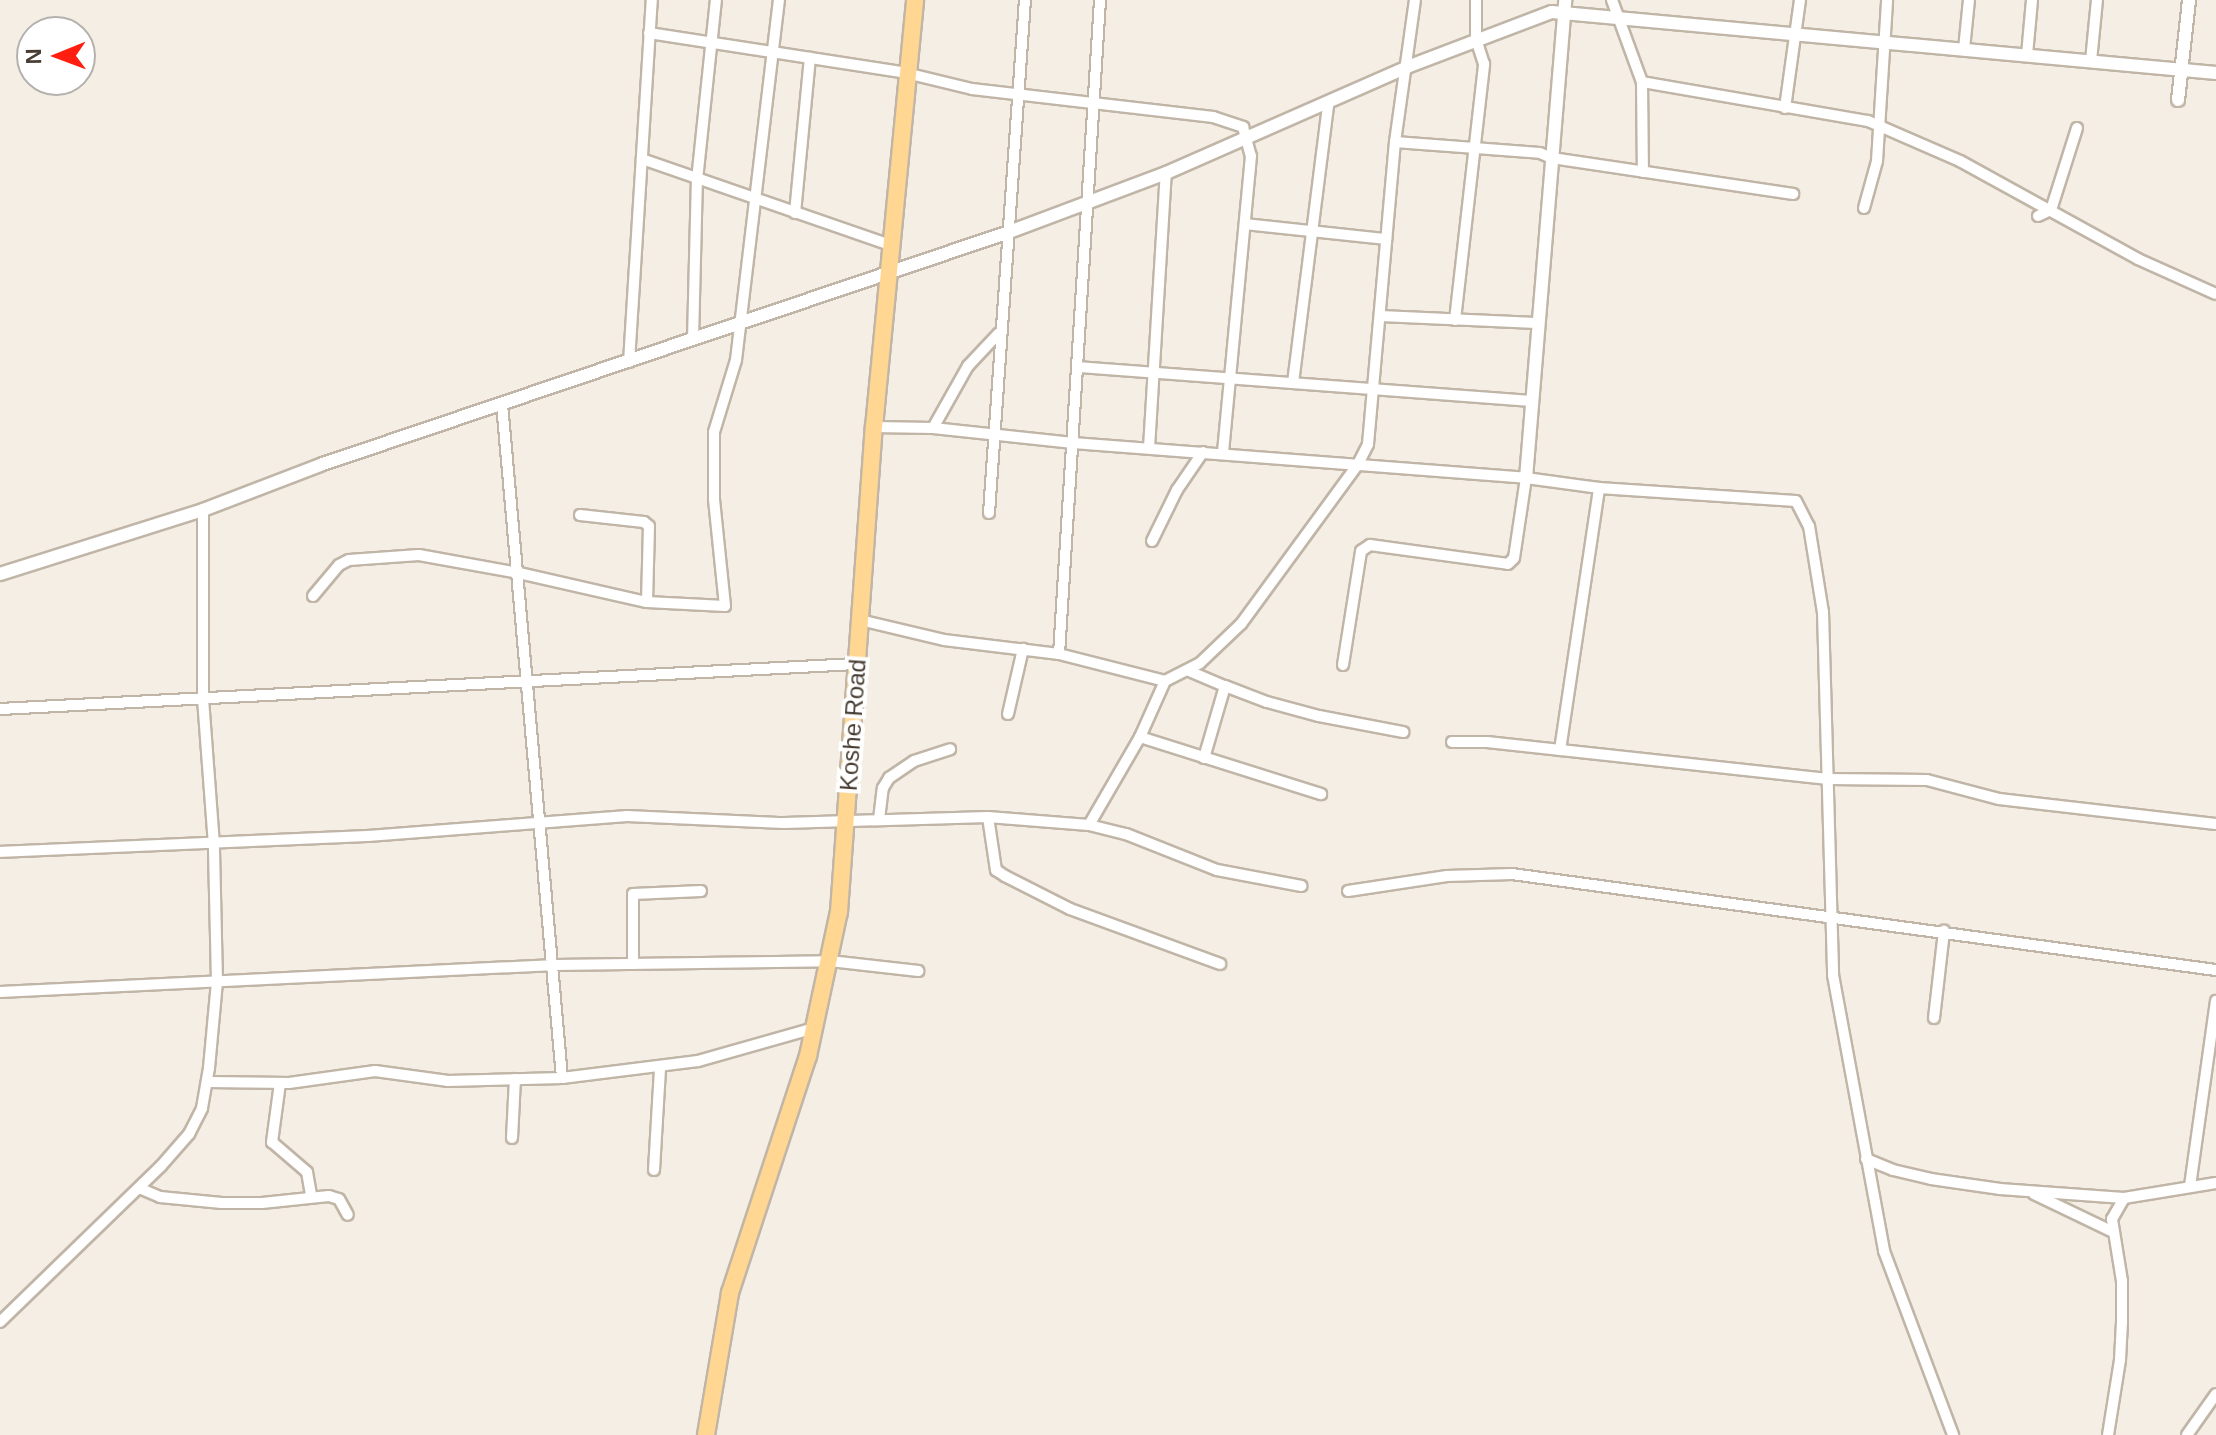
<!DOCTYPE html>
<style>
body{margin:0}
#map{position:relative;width:2216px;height:1435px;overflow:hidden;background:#f4eee4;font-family:Helvetica,sans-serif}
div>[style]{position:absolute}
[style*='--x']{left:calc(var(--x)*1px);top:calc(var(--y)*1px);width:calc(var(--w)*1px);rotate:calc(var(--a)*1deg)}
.roads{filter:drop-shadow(2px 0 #c0b5a6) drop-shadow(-2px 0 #c0b5a6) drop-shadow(0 2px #c0b5a6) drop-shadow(0 -2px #c0b5a6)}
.minor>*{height:10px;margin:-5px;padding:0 5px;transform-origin:5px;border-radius:5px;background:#fff}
.tertiary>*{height:12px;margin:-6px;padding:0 6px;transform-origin:6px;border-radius:6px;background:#fff}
.primary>*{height:16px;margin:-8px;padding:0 8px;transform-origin:8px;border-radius:8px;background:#ffd692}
span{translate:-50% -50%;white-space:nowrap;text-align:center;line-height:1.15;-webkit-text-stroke:8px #fff;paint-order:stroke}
.street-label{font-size:24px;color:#473d33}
.north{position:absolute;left:16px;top:16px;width:80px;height:80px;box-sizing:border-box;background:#fff;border:2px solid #b5b1ad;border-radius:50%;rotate:269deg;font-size:22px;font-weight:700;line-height:32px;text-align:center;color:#473d33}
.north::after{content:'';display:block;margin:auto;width:28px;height:36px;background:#ff1e10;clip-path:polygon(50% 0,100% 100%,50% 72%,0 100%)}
</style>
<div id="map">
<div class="roads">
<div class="minor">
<i style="--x:1612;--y:0;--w:87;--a:69.9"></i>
<i style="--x:1642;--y:82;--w:90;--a:89.4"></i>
<i style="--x:649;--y:33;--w:260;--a:8.8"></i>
<i style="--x:906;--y:73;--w:68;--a:13.6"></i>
<i style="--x:972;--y:89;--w:243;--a:6.6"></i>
<i style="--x:1213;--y:117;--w:32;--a:18"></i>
<i style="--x:1243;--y:127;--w:30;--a:75"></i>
<i style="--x:1251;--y:156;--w:299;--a:95.4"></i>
<i style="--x:1964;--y:49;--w:49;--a:-84.2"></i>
<i style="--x:2027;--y:55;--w:55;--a:-84.8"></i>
<i style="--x:2091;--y:61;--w:61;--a:-84.4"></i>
<i style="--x:1642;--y:82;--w:229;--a:9.8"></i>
<i style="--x:1868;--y:121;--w:100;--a:23.5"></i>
<i style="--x:1960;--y:161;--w:203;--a:28.8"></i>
<i style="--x:2138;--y:259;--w:85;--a:24.2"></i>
<i style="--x:1785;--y:108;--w:109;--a:-82.1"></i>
<i style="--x:1395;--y:142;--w:145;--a:4.3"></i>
<i style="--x:1540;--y:153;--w:13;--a:23"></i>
<i style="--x:1552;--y:158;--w:244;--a:8.5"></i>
<i style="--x:642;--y:159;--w:263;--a:19.1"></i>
<i style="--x:1864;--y:208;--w:49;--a:-74.5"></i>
<i style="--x:1877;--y:161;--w:161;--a:-86.4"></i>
<i style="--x:795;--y:213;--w:156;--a:-84.5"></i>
<i style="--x:2038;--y:216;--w:14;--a:-25"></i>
<i style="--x:2051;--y:210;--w:86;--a:-72.4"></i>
<i style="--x:1245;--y:224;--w:142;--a:6.1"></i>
<i style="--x:1380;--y:316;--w:157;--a:2.6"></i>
<i style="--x:1455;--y:320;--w:258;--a:-83.5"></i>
<i style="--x:1484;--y:64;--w:26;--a:-108"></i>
<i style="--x:1476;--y:39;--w:39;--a:-90"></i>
<i style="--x:693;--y:340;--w:160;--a:-88.6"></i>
<i style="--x:697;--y:180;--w:181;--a:-84"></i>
<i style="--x:629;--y:362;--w:363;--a:-86.4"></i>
<i style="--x:1078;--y:367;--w:453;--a:4.3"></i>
<i style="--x:1293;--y:383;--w:281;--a:-82.8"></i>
<i style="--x:502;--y:404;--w:677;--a:84.91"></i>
<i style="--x:874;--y:427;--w:59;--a:1"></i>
<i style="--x:933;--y:428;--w:71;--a:-60.6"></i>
<i style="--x:968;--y:366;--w:45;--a:-46.8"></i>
<i style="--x:933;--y:428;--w:141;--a:6.1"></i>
<i style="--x:1073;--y:443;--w:454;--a:4.4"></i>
<i style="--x:1526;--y:478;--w:74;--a:7.8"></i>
<i style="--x:1599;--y:488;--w:197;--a:3.8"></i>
<i style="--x:1796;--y:501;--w:28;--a:63"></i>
<i style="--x:1809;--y:526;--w:87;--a:80.8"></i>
<i style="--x:1823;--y:612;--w:363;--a:88.4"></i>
<i style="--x:1833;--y:975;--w:281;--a:79.5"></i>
<i style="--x:1884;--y:1251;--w:197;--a:69.4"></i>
<i style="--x:1149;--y:448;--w:276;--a:-86.5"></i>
<i style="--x:989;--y:513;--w:514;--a:-85.99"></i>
<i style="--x:580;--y:515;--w:64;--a:6.2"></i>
<i style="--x:644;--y:522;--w:6;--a:39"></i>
<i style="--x:649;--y:526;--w:76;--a:91.5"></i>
<i style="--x:1152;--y:541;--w:57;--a:-63.9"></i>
<i style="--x:1177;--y:490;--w:46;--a:-55.6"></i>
<i style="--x:313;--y:596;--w:40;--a:-50"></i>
<i style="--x:339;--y:565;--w:11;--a:-27"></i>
<i style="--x:349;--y:560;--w:70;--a:-4.1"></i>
<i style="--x:419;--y:555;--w:102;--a:10.2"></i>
<i style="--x:519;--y:573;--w:131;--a:12.8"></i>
<i style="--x:647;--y:602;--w:78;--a:2.9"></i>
<i style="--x:725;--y:606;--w:108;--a:-95.9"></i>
<i style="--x:714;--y:499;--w:67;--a:-90"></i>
<i style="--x:714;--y:432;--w:75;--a:-73"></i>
<i style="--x:736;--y:360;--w:363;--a:-83.2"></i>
<i style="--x:860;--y:620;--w:86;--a:13.4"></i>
<i style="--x:944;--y:640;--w:116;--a:6.9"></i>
<i style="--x:1059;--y:654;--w:109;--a:14.3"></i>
<i style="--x:1165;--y:681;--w:39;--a:-27"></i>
<i style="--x:1200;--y:663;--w:57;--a:-43.6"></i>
<i style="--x:1241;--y:624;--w:198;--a:-53.8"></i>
<i style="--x:1358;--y:464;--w:22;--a:-63"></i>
<i style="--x:1368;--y:444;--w:303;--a:-84.9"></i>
<i style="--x:1395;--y:142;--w:143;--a:-82"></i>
<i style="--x:1059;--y:654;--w:655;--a:-86.41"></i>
<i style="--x:1343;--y:665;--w:115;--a:-81"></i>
<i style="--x:1361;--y:551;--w:11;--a:-34"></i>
<i style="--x:1370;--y:545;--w:139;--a:7.8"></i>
<i style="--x:1508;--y:564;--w:8;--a:-45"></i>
<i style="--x:1514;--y:558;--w:81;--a:-81.5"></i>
<i style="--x:1189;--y:671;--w:39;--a:23"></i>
<i style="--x:0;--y:709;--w:858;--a:-3.01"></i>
<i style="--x:1008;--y:714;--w:67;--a:-77"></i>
<i style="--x:1140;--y:737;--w:190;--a:17.5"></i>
<i style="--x:1452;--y:742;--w:35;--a:0"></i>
<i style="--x:1487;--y:742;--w:343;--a:6.2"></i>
<i style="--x:1828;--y:779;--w:99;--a:0.6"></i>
<i style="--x:1927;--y:780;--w:74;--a:14.8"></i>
<i style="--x:1999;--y:799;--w:218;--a:6.6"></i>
<i style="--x:1560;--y:750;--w:265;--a:-81.5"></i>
<i style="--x:1204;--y:758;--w:75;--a:-73.7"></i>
<i style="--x:1225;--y:686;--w:45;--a:20.9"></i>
<i style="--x:1267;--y:702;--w:54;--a:15.1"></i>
<i style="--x:1319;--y:716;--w:86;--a:10.8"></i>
<i style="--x:988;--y:817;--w:54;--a:81.4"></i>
<i style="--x:996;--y:870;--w:11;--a:34"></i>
<i style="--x:1005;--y:876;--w:73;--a:26.9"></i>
<i style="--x:1070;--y:909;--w:160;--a:20.1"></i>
<i style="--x:879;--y:819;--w:31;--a:-83"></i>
<i style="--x:883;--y:788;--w:12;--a:-59"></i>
<i style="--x:889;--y:778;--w:30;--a:-34"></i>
<i style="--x:914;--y:761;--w:38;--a:-18"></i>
<i style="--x:1089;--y:825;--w:102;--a:-59.9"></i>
<i style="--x:1140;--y:737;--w:61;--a:-65.9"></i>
<i style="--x:0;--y:852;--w:368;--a:-2.5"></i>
<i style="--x:368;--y:836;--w:260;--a:-4.4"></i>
<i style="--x:627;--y:816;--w:157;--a:2.6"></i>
<i style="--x:784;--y:823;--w:204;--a:-1.7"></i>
<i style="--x:988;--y:817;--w:101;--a:4.5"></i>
<i style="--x:1089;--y:825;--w:38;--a:14"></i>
<i style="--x:1126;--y:834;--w:98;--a:21.6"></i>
<i style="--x:1217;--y:870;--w:86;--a:10.7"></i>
<i style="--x:1348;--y:891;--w:100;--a:-8.6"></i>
<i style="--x:1447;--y:876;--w:65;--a:-1.8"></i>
<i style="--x:1512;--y:874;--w:711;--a:7.77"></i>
<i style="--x:633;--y:964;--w:70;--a:-90"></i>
<i style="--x:633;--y:894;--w:68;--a:-2.5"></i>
<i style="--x:0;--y:992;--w:556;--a:-2.79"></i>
<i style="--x:555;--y:965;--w:275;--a:-0.8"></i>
<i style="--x:830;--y:961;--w:89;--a:6.5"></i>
<i style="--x:1934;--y:1018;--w:88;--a:-83.4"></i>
<i style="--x:208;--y:1082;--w:81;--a:0.7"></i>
<i style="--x:289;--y:1083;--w:87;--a:-7.9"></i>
<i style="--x:375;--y:1071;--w:74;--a:7.8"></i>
<i style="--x:448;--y:1081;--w:114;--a:-1.5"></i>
<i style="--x:562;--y:1078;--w:137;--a:-7.1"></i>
<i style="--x:698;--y:1061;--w:122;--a:-15.8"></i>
<i style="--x:280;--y:1083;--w:60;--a:97.7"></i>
<i style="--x:272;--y:1142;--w:46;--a:40.6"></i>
<i style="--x:307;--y:1172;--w:23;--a:80"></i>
<i style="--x:512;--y:1138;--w:59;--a:-87.1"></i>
<i style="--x:1866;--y:1159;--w:29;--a:22"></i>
<i style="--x:1893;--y:1170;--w:39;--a:13"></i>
<i style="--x:1931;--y:1179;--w:70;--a:8.2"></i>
<i style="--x:2000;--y:1189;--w:124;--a:4.2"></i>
<i style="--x:2124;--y:1198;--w:93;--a:-9.3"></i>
<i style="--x:654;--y:1170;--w:102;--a:-86.6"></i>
<i style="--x:2190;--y:1186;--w:187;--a:-82"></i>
<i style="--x:139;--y:1188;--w:23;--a:23"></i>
<i style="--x:160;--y:1197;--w:62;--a:5.5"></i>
<i style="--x:222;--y:1203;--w:40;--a:0"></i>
<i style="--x:262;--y:1203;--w:67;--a:-6"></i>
<i style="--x:329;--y:1196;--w:10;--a:17"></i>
<i style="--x:339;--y:1199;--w:18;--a:61"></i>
<i style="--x:2034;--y:1194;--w:85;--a:25.7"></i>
<i style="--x:0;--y:1322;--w:224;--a:-44.1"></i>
<i style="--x:161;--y:1166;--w:43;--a:-48.8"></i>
<i style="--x:189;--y:1134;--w:29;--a:-63"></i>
<i style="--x:202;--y:1108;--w:41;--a:-80.1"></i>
<i style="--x:209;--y:1068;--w:86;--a:-84.7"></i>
<i style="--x:217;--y:982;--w:137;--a:-91.3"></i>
<i style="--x:214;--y:845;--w:148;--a:-94.3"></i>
<i style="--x:203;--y:697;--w:187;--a:-90"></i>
<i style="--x:2108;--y:1435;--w:76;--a:-80.9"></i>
<i style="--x:2120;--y:1360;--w:38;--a:-87"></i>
<i style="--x:2122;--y:1322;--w:41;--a:-90"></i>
<i style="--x:2122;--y:1281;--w:63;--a:-99.2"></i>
<i style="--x:2112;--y:1219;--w:24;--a:-60"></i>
<i style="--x:2187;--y:1435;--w:50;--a:-54.7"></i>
</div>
<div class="tertiary">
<i style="--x:2178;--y:100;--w:101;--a:-83.7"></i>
<i style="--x:1526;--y:478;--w:480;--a:-85.3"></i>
<i style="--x:0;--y:574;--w:213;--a:-17.5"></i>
<i style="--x:203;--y:510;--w:125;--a:-21"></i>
<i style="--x:320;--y:465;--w:727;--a:-18.68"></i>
<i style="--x:1009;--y:232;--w:168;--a:-20.6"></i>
<i style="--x:1166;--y:173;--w:263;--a:-23.7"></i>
<i style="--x:1407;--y:67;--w:155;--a:-20.8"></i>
<i style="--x:1552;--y:12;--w:667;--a:5.25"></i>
</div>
<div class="primary">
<i style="--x:706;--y:1435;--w:144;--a:-80.4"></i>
<i style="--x:730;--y:1293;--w:250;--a:-71.8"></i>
<i style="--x:808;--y:1056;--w:147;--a:-77.9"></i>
<i style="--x:839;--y:912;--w:486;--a:-85.9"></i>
<i style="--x:874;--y:427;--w:429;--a:-84.5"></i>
</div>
</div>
<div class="street-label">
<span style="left:853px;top:725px;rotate:-86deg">Koshe Road</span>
</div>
<div class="north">N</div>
</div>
